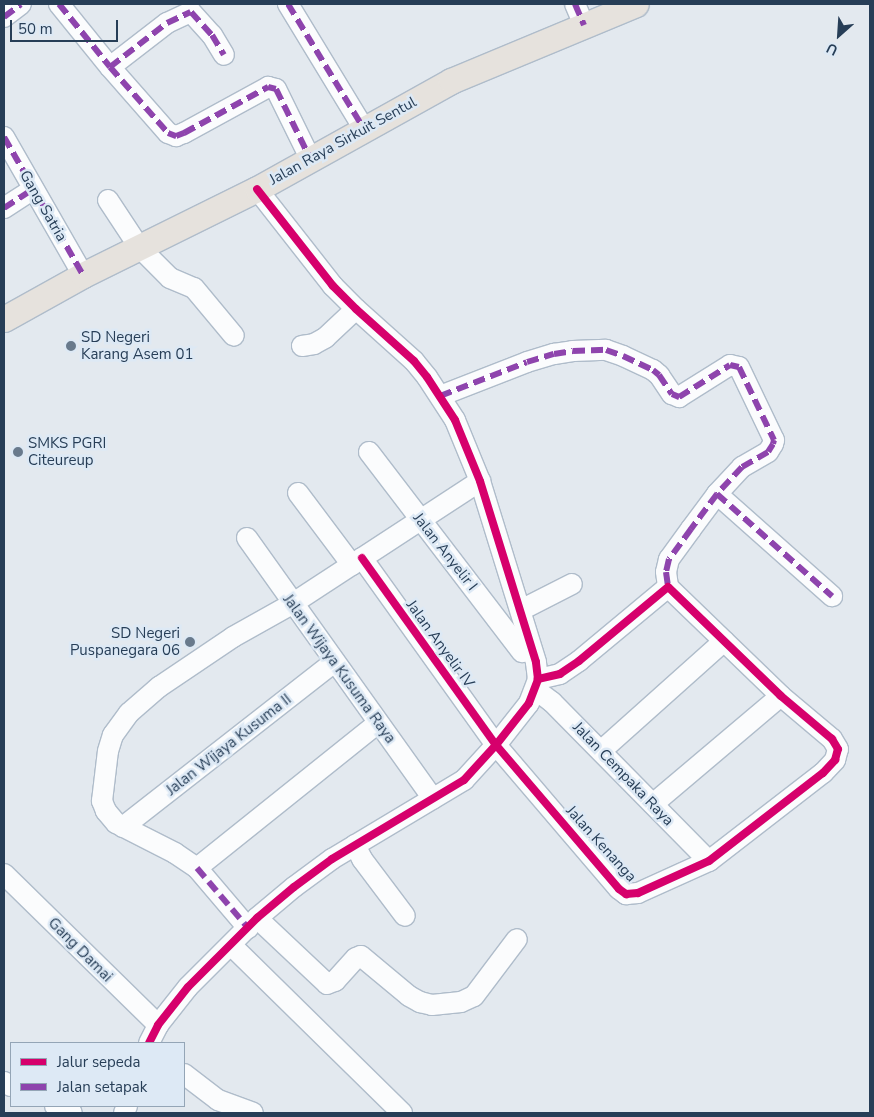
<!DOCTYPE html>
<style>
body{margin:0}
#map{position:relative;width:874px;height:1117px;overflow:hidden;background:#e3e9ef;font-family:"Nunito Sans",sans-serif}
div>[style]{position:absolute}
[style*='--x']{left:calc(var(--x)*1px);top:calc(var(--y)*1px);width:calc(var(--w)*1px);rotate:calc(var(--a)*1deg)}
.roads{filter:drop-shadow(1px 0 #afbcca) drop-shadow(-1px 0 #afbcca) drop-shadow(0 1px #afbcca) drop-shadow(0 -1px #afbcca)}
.minor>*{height:20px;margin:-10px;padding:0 10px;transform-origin:10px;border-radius:10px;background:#fbfcfd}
.major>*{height:25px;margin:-12.5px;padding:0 12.5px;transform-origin:12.5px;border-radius:12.5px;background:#e6e2dd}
.quiet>*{height:6px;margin-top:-3px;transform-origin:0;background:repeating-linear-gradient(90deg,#8e44ad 0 12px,transparent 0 18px)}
.cycleway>*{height:8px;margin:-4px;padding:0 4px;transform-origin:4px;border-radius:4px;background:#d6006c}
.dots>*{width:14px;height:14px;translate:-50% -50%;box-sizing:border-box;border:2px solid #dde9f5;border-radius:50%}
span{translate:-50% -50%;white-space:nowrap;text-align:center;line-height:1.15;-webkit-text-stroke:5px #dde9f5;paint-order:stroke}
.street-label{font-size:15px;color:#273e57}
.poi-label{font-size:15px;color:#273e57}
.left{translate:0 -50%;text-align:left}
.right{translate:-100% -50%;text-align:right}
.frame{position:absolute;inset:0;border:5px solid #273e57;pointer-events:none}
.legend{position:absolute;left:10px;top:1042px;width:175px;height:65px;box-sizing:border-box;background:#dde9f5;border:1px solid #94a5b6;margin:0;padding:6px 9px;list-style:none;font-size:15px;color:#273e57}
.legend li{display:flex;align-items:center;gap:10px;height:25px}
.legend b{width:25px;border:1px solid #94a5b6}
.north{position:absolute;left:814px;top:10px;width:50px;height:50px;-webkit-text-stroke:4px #dde9f5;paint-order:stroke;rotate:206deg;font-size:14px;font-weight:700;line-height:20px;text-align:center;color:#273e57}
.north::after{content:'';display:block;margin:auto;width:18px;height:22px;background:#273e57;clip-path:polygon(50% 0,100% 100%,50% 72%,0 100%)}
.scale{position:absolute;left:10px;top:20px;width:108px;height:22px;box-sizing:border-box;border:2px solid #273e57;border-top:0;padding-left:6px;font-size:15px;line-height:18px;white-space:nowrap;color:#273e57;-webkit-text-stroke:4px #dde9f5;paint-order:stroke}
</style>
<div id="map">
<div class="roads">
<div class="minor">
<i style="--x:59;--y:4;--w:81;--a:51"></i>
<i style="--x:110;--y:67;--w:88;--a:48.7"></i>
<i style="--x:168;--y:133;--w:9;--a:21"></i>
<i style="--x:176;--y:136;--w:9;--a:-21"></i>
<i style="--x:184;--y:133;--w:96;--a:-28.7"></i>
<i style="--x:268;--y:87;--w:8;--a:14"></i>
<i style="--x:276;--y:89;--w:77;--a:63.8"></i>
<i style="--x:288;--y:4;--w:146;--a:58.7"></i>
<i style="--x:575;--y:4;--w:23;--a:67"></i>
<i style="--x:4;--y:17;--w:21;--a:-37"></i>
<i style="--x:110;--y:67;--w:72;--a:-37.7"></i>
<i style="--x:167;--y:23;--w:26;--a:-25"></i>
<i style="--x:191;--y:12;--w:31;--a:48"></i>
<i style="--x:212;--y:35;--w:23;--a:59"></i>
<i style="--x:4;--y:137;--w:159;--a:60.2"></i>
<i style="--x:108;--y:200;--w:56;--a:56.6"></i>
<i style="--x:139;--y:247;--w:44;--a:45"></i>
<i style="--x:170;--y:278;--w:26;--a:23"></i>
<i style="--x:194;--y:288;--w:62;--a:50.2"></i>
<i style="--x:4;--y:208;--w:33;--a:-33"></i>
<i style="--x:302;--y:346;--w:12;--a:-9"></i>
<i style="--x:314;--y:344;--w:13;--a:-29"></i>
<i style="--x:325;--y:338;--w:42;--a:-43.1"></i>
<i style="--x:440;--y:396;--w:93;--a:-21.3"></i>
<i style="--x:527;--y:362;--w:28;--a:-17"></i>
<i style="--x:554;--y:354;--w:19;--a:-9"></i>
<i style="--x:573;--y:351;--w:33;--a:-2"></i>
<i style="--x:606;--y:350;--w:18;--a:19"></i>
<i style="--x:623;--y:356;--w:33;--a:25"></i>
<i style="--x:653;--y:370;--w:8;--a:40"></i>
<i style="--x:659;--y:375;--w:23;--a:56"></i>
<i style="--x:672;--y:394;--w:8;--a:23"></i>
<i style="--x:679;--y:397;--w:60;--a:-32.1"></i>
<i style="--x:730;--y:365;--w:9;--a:13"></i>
<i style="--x:739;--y:367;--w:81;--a:64.4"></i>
<i style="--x:774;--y:440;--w:4;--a:104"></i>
<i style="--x:773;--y:444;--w:9;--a:122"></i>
<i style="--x:768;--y:452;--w:30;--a:150"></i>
<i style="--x:742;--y:467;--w:37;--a:133"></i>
<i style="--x:717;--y:494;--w:44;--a:126.6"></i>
<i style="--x:691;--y:529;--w:37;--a:126"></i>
<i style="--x:669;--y:559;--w:13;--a:103"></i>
<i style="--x:666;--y:572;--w:15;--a:82"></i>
<i style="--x:369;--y:452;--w:252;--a:52.6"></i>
<i style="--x:298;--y:493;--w:90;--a:53.1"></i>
<i style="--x:717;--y:494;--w:154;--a:41.6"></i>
<i style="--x:247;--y:538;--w:320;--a:54.5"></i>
<i style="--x:362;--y:558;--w:230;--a:54.4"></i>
<i style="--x:496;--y:745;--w:189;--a:49.5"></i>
<i style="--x:619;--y:889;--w:9;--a:36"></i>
<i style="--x:626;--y:894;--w:12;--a:-5"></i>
<i style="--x:638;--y:893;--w:78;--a:-24.3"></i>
<i style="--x:709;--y:861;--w:144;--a:-37.7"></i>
<i style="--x:823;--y:773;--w:18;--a:-47"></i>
<i style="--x:835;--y:760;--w:11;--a:-75"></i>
<i style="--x:838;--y:749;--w:12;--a:-121"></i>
<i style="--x:832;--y:739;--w:67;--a:-139.9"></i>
<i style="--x:781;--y:696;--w:157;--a:-136"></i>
<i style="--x:668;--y:587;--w:116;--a:140.3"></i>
<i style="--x:579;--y:661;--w:23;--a:146"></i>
<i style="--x:560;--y:674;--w:23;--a:167"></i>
<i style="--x:521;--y:610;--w:57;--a:-27"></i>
<i style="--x:536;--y:690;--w:20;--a:37"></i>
<i style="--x:552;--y:702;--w:223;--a:45.4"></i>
<i style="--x:378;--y:723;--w:232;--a:141.3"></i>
<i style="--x:197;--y:868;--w:27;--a:-146"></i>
<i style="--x:175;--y:853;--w:66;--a:-153"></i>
<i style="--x:116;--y:823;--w:16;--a:-130"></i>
<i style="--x:106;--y:811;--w:11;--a:-112"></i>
<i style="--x:102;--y:801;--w:50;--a:-83.2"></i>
<i style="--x:108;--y:751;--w:17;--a:-73"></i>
<i style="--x:113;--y:735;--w:27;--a:-54"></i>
<i style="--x:129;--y:713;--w:40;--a:-41"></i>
<i style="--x:159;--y:687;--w:89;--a:-34"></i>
<i style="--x:233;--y:637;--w:68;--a:-29.2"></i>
<i style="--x:292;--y:604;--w:225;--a:-33.2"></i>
<i style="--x:601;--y:751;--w:165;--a:-41.8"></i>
<i style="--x:653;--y:804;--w:167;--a:-40.2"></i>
<i style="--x:123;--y:827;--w:268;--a:-38"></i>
<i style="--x:355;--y:845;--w:16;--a:63"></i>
<i style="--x:362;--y:859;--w:71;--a:53"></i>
<i style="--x:197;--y:868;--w:79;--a:49.6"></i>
<i style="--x:4;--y:874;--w:216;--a:44.4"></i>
<i style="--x:257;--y:918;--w:96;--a:43.3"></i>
<i style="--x:327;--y:984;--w:9;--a:-21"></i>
<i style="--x:335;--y:981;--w:31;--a:-48"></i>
<i style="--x:356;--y:958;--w:5;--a:-22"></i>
<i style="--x:361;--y:956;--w:62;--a:39.8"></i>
<i style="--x:409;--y:996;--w:13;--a:29"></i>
<i style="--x:420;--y:1002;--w:12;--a:14"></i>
<i style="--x:432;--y:1005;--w:29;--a:-6"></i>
<i style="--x:461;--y:1002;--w:14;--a:-25"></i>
<i style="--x:474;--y:996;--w:71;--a:-53"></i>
<i style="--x:231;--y:945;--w:240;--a:44.5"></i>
<i style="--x:149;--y:1043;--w:20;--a:-63"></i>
<i style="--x:158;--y:1025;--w:48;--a:-51.7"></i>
<i style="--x:188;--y:987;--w:98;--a:-45"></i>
<i style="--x:257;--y:918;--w:48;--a:-40"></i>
<i style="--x:294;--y:887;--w:47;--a:-36.4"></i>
<i style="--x:332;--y:859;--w:154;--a:-30.9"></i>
<i style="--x:464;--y:780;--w:47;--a:-47.6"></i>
<i style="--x:496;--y:745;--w:53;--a:-51.8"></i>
<i style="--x:529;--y:703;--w:26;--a:-69"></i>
<i style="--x:538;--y:679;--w:17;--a:-97"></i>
<i style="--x:536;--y:662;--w:189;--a:-107.2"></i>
<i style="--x:480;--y:481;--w:66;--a:-112.3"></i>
<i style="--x:455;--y:420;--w:51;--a:-123.1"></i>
<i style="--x:427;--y:377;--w:21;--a:-129"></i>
<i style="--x:414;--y:361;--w:78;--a:-138.1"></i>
<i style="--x:356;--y:309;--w:33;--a:-135"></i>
<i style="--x:333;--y:286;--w:123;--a:-128.1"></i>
<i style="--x:184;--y:1074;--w:43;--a:37.4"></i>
<i style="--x:218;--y:1100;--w:37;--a:20"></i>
<i style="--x:4;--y:1082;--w:8;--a:30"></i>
<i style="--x:55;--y:1106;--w:18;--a:22"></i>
<i style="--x:124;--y:1113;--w:8;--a:-67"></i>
</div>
<div class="major">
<i style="--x:4;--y:319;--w:90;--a:-29.1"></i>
<i style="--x:83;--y:275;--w:194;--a:-26.3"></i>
<i style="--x:257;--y:189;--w:222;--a:-29.1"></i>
<i style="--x:451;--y:81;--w:200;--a:-22.6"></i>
</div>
</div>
<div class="quiet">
<i style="--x:59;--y:4;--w:81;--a:51"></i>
<i style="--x:110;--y:67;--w:88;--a:48.7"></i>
<i style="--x:168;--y:133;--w:9;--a:21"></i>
<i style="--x:176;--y:136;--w:9;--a:-21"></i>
<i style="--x:184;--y:133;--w:96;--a:-28.7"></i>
<i style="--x:268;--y:87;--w:8;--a:14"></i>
<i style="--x:276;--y:89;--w:77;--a:63.8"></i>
<i style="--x:288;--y:4;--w:146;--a:58.7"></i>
<i style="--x:575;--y:4;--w:23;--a:67"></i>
<i style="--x:4;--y:17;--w:21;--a:-37"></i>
<i style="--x:110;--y:67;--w:72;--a:-37.7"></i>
<i style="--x:167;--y:23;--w:26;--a:-25"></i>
<i style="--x:191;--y:12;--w:31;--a:48"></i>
<i style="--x:212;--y:35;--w:23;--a:59"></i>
<i style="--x:4;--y:137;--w:159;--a:60.2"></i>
<i style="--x:4;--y:208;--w:33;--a:-33"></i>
<i style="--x:440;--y:396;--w:93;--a:-21.3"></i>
<i style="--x:527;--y:362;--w:28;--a:-17"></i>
<i style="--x:554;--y:354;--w:19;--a:-9"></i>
<i style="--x:573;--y:351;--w:33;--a:-2"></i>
<i style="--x:606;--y:350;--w:18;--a:19"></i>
<i style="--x:623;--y:356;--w:33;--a:25"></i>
<i style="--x:653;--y:370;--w:8;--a:40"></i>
<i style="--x:659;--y:375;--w:23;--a:56"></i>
<i style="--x:672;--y:394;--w:8;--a:23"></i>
<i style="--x:679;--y:397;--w:60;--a:-32.1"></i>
<i style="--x:730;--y:365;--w:9;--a:13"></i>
<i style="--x:739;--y:367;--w:81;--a:64.4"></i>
<i style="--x:774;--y:440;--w:4;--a:104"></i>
<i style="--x:773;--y:444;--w:9;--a:122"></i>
<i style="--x:768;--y:452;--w:30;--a:150"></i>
<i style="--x:742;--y:467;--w:37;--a:133"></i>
<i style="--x:717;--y:494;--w:44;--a:126.6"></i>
<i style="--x:691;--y:529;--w:37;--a:126"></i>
<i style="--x:669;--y:559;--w:13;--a:103"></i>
<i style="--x:666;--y:572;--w:15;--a:82"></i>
<i style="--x:717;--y:494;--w:154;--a:41.6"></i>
<i style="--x:197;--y:868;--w:79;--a:49.6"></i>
</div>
<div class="cycleway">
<i style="--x:362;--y:558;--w:230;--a:54.4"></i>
<i style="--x:496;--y:745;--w:189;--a:49.5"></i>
<i style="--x:619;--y:889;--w:9;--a:36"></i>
<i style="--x:626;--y:894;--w:12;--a:-5"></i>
<i style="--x:638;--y:893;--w:78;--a:-24.3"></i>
<i style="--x:709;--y:861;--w:144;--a:-37.7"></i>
<i style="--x:823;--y:773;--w:18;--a:-47"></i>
<i style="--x:835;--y:760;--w:11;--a:-75"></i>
<i style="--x:838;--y:749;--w:12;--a:-121"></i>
<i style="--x:832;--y:739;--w:67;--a:-139.9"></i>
<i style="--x:781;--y:696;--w:157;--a:-136"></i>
<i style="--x:668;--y:587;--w:116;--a:140.3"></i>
<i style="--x:579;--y:661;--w:23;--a:146"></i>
<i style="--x:560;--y:674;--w:23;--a:167"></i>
<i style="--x:149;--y:1043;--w:20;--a:-63"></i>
<i style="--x:158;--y:1025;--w:48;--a:-51.7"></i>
<i style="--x:188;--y:987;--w:98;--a:-45"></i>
<i style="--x:257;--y:918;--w:48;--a:-40"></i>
<i style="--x:294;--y:887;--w:47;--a:-36.4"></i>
<i style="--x:332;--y:859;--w:154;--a:-30.9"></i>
<i style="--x:464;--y:780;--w:47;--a:-47.6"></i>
<i style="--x:496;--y:745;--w:53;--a:-51.8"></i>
<i style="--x:529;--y:703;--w:26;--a:-69"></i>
<i style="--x:538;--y:679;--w:17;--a:-97"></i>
<i style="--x:536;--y:662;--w:189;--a:-107.2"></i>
<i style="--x:480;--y:481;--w:66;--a:-112.3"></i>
<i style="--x:455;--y:420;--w:51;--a:-123.1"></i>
<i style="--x:427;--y:377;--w:21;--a:-129"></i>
<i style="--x:414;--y:361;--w:78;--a:-138.1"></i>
<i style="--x:356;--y:309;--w:33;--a:-135"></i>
<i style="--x:333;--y:286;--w:123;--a:-128.1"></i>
</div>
<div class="dots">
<i style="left:71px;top:346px;background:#697a8c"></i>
<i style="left:18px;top:452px;background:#697a8c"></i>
<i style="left:190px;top:642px;background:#697a8c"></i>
</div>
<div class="street-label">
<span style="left:343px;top:141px;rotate:-29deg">Jalan Raya Sirkuit Sentul</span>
<span style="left:43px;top:206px;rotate:60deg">Gang Satria</span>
<span style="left:445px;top:552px;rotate:52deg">Jalan Anyelir I</span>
<span style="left:440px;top:644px;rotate:54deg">Jalan Anyelir IV</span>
<span style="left:339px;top:669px;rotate:54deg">Jalan Wijaya Kusuma Raya</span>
<span style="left:229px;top:745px;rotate:-38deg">Jalan Wijaya Kusuma II</span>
<span style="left:623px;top:774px;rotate:46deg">Jalan Cempaka Raya</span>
<span style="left:601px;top:844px;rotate:48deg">Jalan Kenanga</span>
<span style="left:80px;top:950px;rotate:45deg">Gang Damai</span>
</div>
<div class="poi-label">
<span class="left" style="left:81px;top:346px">SD Negeri<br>Karang Asem 01</span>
<span class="left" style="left:28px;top:452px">SMKS PGRI<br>Citeureup</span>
<span class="right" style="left:180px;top:642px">SD Negeri<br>Puspanegara 06</span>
</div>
<div class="frame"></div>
<ul class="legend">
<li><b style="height:6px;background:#d6006c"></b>Jalur sepeda</li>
<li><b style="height:6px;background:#8e44ad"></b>Jalan setapak</li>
</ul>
<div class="north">U</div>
<div class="scale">50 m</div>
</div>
